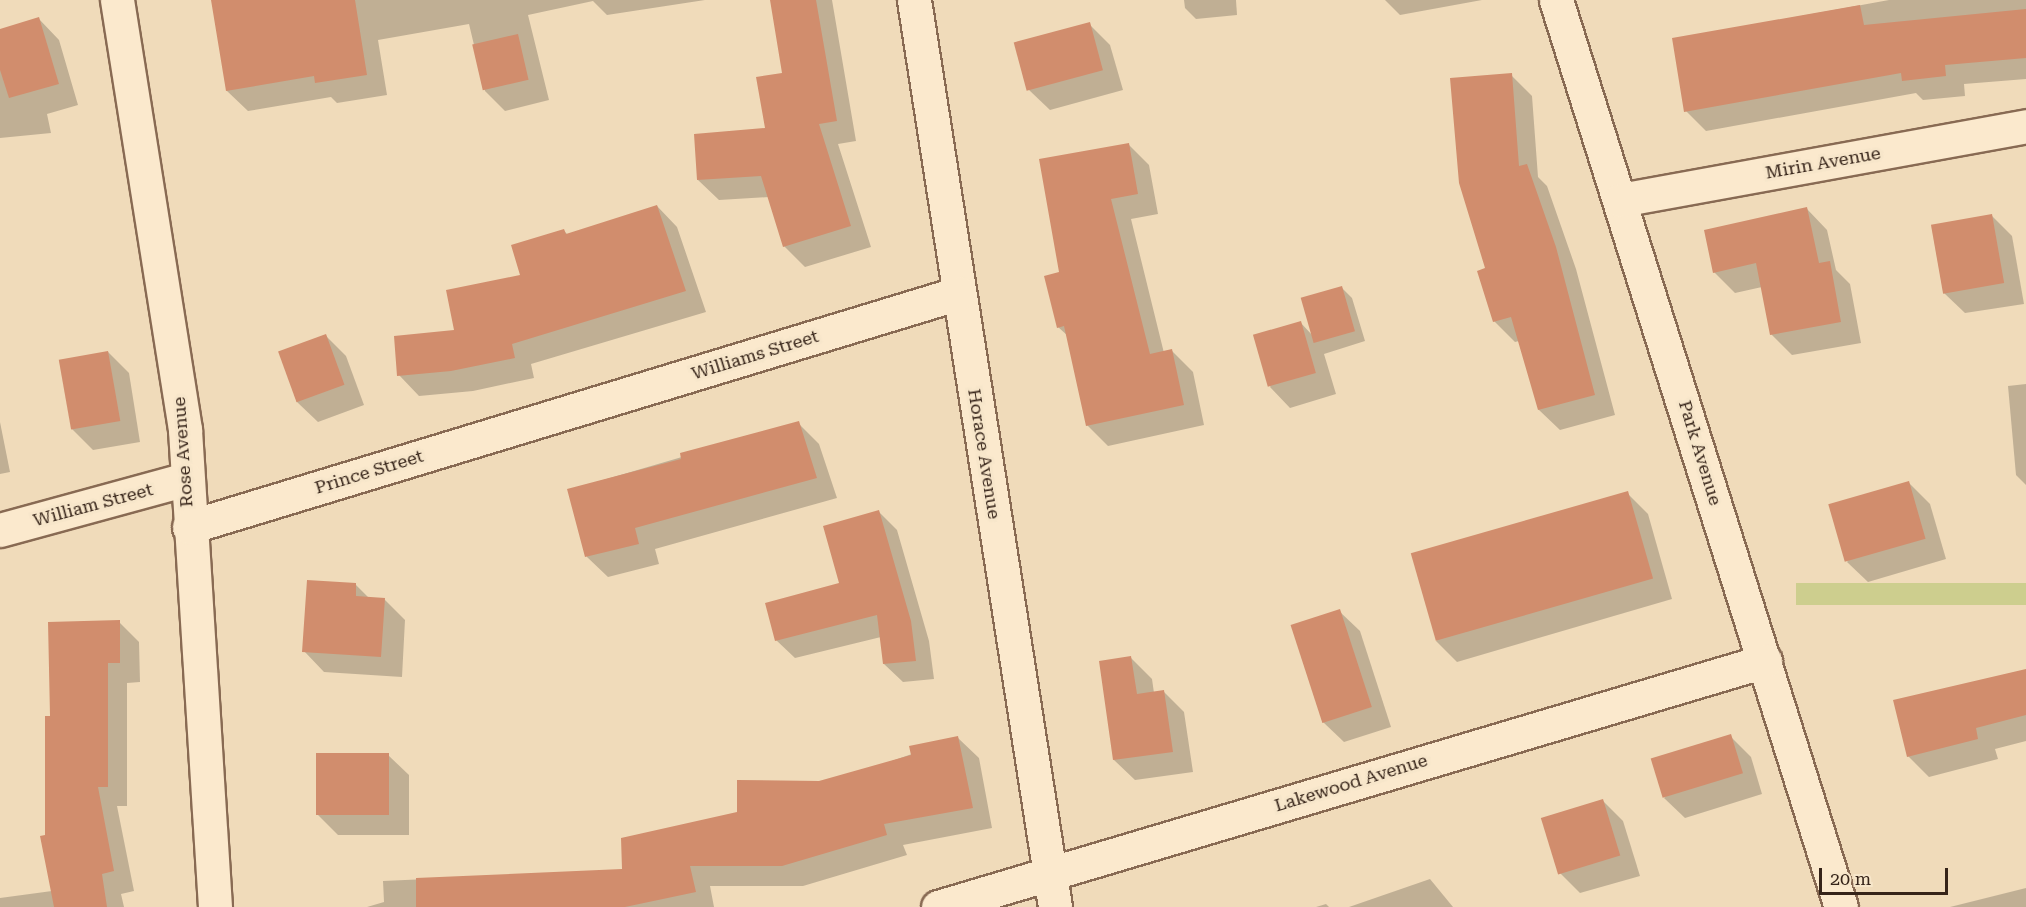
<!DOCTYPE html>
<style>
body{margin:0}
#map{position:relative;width:2026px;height:907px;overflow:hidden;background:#f0dbba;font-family:"Roboto Serif",serif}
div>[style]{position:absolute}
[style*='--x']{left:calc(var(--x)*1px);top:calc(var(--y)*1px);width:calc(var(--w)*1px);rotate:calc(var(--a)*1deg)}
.green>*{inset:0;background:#cdce8e;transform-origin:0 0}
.shadow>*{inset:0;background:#0003}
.building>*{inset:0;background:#d18d6d;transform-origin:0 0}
.roads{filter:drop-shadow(2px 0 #886a53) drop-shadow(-2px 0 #886a53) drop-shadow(0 2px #886a53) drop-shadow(0 -2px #886a53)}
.street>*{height:33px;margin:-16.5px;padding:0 16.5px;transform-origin:16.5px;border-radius:16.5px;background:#fbe9cd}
span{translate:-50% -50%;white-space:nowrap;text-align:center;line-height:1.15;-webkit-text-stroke:6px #f7e6ca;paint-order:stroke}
.street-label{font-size:18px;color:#362419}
.scale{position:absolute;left:1819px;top:868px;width:129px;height:27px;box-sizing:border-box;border:3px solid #362419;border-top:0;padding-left:8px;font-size:18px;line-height:21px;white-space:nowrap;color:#362419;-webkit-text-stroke:4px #f7e6ca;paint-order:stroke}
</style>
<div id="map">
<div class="green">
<i style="left:2026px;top:583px;width:22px;height:230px;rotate:90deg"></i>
</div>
<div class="shadow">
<i style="clip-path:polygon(212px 0,705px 0,607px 15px,593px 1px,528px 15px,549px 100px,505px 111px,485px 91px,469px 24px,378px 40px,387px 95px,337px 103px,331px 97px,248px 111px,227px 91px)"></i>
<i style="clip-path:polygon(772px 0,832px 0,856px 141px,838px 144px,871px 247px,805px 267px,784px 246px,769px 197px,719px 200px,698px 180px,766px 130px,784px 74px)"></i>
<i style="clip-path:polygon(1184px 0,1236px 0,1237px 15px,1196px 19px,1185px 8px)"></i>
<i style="clip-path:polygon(1385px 0,1482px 0,1400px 15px)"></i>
<i style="clip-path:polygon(1889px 0,2026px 0,2026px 79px,1964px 84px,1965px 96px,1923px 100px,1916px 93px,1706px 131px,1686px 111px,1674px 39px)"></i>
<i style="clip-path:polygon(39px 19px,59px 40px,78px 105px,47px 114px,51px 133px,0 138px,0 31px)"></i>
<i style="clip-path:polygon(1089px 24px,1110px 45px,1123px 90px,1050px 110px,1029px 90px)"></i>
<i style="clip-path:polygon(1511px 75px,1532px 96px,1538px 177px,1547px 186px,1576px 269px,1615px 415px,1560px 430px,1539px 410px,1519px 341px,1515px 342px,1494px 321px,1487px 269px)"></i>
<i style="clip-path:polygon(1129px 145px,1149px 165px,1158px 214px,1131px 219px,1164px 353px,1172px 351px,1193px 372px,1204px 425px,1108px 446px,1087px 425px,1068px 336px,1058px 327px,1061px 273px)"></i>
<i style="clip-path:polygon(657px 206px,677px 227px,706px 312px,531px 364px,534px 378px,473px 391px,419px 396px,399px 375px,522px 276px,564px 231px,568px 235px)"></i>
<i style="clip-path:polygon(1807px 209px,1827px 230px,1836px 270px,1850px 284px,1861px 343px,1792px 355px,1771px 334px,1762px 287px,1735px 293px,1714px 272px)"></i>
<i style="clip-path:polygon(1992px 216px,2012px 236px,2024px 304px,1965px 313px,1944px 293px)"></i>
<i style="clip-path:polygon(1341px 287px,1352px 298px,1365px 341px,1324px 354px,1336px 394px,1290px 408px,1270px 387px,1300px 322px,1313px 336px)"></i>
<i style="clip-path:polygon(325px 335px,346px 356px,364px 405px,318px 422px,297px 402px,280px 352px)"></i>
<i style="clip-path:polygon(108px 352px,129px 373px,140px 442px,93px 450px,72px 429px)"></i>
<i style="clip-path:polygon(2026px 384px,2026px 485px,2016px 475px,2008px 386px)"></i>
<i style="clip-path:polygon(0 422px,10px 472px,0 474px)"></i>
<i style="clip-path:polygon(798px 423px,819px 444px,837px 498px,655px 549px,659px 564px,608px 577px,587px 557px,569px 490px)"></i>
<i style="clip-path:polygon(1909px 483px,1930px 504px,1946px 559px,1868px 582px,1847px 562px)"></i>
<i style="clip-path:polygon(1627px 493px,1648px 514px,1672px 599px,1457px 662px,1436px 641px)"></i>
<i style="clip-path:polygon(879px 512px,897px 530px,929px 641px,934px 679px,903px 682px,884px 664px,881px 637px,795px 658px,776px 640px,841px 584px)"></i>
<i style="clip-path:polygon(356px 585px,369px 598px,384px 599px,405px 620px,402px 677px,324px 672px,304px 651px)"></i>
<i style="clip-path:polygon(1339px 611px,1360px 631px,1391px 727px,1344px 742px,1323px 722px)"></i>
<i style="clip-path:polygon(119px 622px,139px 642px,140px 682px,127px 683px,127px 806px,117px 806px,134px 891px,121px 894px,124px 907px,0 907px,0 898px,52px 891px,47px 837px,52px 717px)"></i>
<i style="clip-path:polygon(1131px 658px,1152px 679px,1154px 693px,1164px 692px,1184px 712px,1193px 772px,1135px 780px,1114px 760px)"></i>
<i style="clip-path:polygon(2026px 670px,2026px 741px,1995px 749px,1998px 759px,1929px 777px,1908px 756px)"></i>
<i style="clip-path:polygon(1730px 736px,1751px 757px,1762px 794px,1685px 818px,1664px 798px)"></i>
<i style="clip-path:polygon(958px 738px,979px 758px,992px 828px,903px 845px,907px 855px,803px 886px,710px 886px,714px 907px,367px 907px,384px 902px,383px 881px,623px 870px,739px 814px)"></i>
<i style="clip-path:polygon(388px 755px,409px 775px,409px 835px,338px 835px,317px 814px)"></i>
<i style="clip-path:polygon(1603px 801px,1623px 821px,1640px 876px,1580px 893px,1560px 873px)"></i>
<i style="clip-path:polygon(1430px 879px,1453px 907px,1349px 907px)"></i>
<i style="clip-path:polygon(2026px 888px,2026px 907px,1950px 907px)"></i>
<i style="clip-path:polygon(1326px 904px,1329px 907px,1316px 907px)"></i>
</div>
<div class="building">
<i style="clip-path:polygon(211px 0,355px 0,367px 75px,315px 83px,314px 76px,226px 91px)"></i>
<i style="clip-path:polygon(770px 0,816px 0,837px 121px,819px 124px,851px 226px,783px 247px,761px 176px,697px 180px,694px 134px,765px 128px,756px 77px,782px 73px)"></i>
<i style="clip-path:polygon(1860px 5px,1864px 25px,2026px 9px,2026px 58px,1945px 65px,1946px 76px,1902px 81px,1901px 73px,1684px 112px,1672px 38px)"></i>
<i style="clip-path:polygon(39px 17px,59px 84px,9px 98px,0 70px,0 29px)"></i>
<i style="left:1090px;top:22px;width:50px;height:79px;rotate:75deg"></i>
<i style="left:518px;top:34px;width:47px;height:47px;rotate:77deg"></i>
<i style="clip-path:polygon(1512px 73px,1519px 166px,1527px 164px,1556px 247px,1595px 395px,1538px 410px,1511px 317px,1493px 322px,1477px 271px,1485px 268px,1459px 183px,1450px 78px)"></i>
<i style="clip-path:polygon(1129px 143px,1138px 194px,1111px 199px,1150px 354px,1172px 349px,1184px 405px,1086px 426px,1064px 326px,1057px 328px,1044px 276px,1059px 272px,1039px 159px)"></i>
<i style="clip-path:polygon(657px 205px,686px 291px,512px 344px,515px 358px,451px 371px,397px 376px,394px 336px,454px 330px,446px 290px,520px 275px,511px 245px,564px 229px,566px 234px)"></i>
<i style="clip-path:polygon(1807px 207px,1819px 263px,1830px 261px,1841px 322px,1770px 335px,1756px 263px,1713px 273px,1704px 230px)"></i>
<i style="left:1992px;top:214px;width:70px;height:62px;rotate:80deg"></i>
<i style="left:1342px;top:286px;width:47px;height:43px;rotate:74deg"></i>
<i style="left:1301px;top:321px;width:54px;height:50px;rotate:74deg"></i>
<i style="left:326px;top:334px;width:54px;height:51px;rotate:70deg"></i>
<i style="left:108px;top:351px;width:71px;height:50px;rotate:80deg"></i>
<i style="clip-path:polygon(799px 421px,817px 478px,635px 528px,639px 544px,585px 557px,567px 489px,681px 459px,680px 453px)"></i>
<i style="left:1909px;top:481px;width:60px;height:84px;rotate:74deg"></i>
<i style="left:1628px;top:491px;width:91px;height:226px;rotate:74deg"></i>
<i style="clip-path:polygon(879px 510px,911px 621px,916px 661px,883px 664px,877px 615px,775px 641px,765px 603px,839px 583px,823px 526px)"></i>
<i style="clip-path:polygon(307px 580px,356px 583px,356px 596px,385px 598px,381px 657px,302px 652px)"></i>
<i style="left:1340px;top:609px;width:103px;height:52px;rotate:72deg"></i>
<i style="clip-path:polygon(120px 620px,120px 663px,108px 663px,108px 787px,98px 787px,114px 871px,102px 874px,107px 907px,54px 907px,40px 836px,45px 835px,45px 716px,50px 716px,48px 622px)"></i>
<i style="clip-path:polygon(1131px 656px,1137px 694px,1164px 690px,1173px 752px,1113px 760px,1099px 661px)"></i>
<i style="clip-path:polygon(2026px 669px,2026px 715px,1976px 728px,1978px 739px,1907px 757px,1893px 700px)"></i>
<i style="left:1731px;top:734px;width:41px;height:84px;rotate:73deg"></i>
<i style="clip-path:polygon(958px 736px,973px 808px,884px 824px,887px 835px,782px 866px,690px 866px,696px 892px,625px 907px,416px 907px,416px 878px,622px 869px,621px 838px,737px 812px,737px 780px,819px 781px,911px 755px,909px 746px)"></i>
<i style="left:316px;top:753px;width:73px;height:62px"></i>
<i style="left:1603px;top:799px;width:59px;height:65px;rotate:73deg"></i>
</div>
<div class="roads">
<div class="street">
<i style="--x:117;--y:0;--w:435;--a:81"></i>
<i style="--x:185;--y:430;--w:478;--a:86.4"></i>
<i style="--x:914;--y:0;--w:918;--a:81.16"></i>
<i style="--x:1556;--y:0;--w:951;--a:72.56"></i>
<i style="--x:1620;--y:200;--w:413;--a:-10.3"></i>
<i style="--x:189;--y:527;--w:805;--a:-16.9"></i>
<i style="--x:0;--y:530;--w:193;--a:-15.3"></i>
<i style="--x:938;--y:907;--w:863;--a:-16.57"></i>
</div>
</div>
<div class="street-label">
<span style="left:1823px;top:163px;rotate:-10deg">Mirin Avenue</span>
<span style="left:755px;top:355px;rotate:-17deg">Williams Street</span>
<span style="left:183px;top:452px;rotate:-94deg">Rose Avenue</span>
<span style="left:1700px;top:453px;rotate:73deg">Park Avenue</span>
<span style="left:984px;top:454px;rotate:81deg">Horace Avenue</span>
<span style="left:369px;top:472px;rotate:-17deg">Prince Street</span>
<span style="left:93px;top:505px;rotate:-15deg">William Street</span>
<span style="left:1351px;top:783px;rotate:-17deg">Lakewood Avenue</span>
</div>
<div class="scale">20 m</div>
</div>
